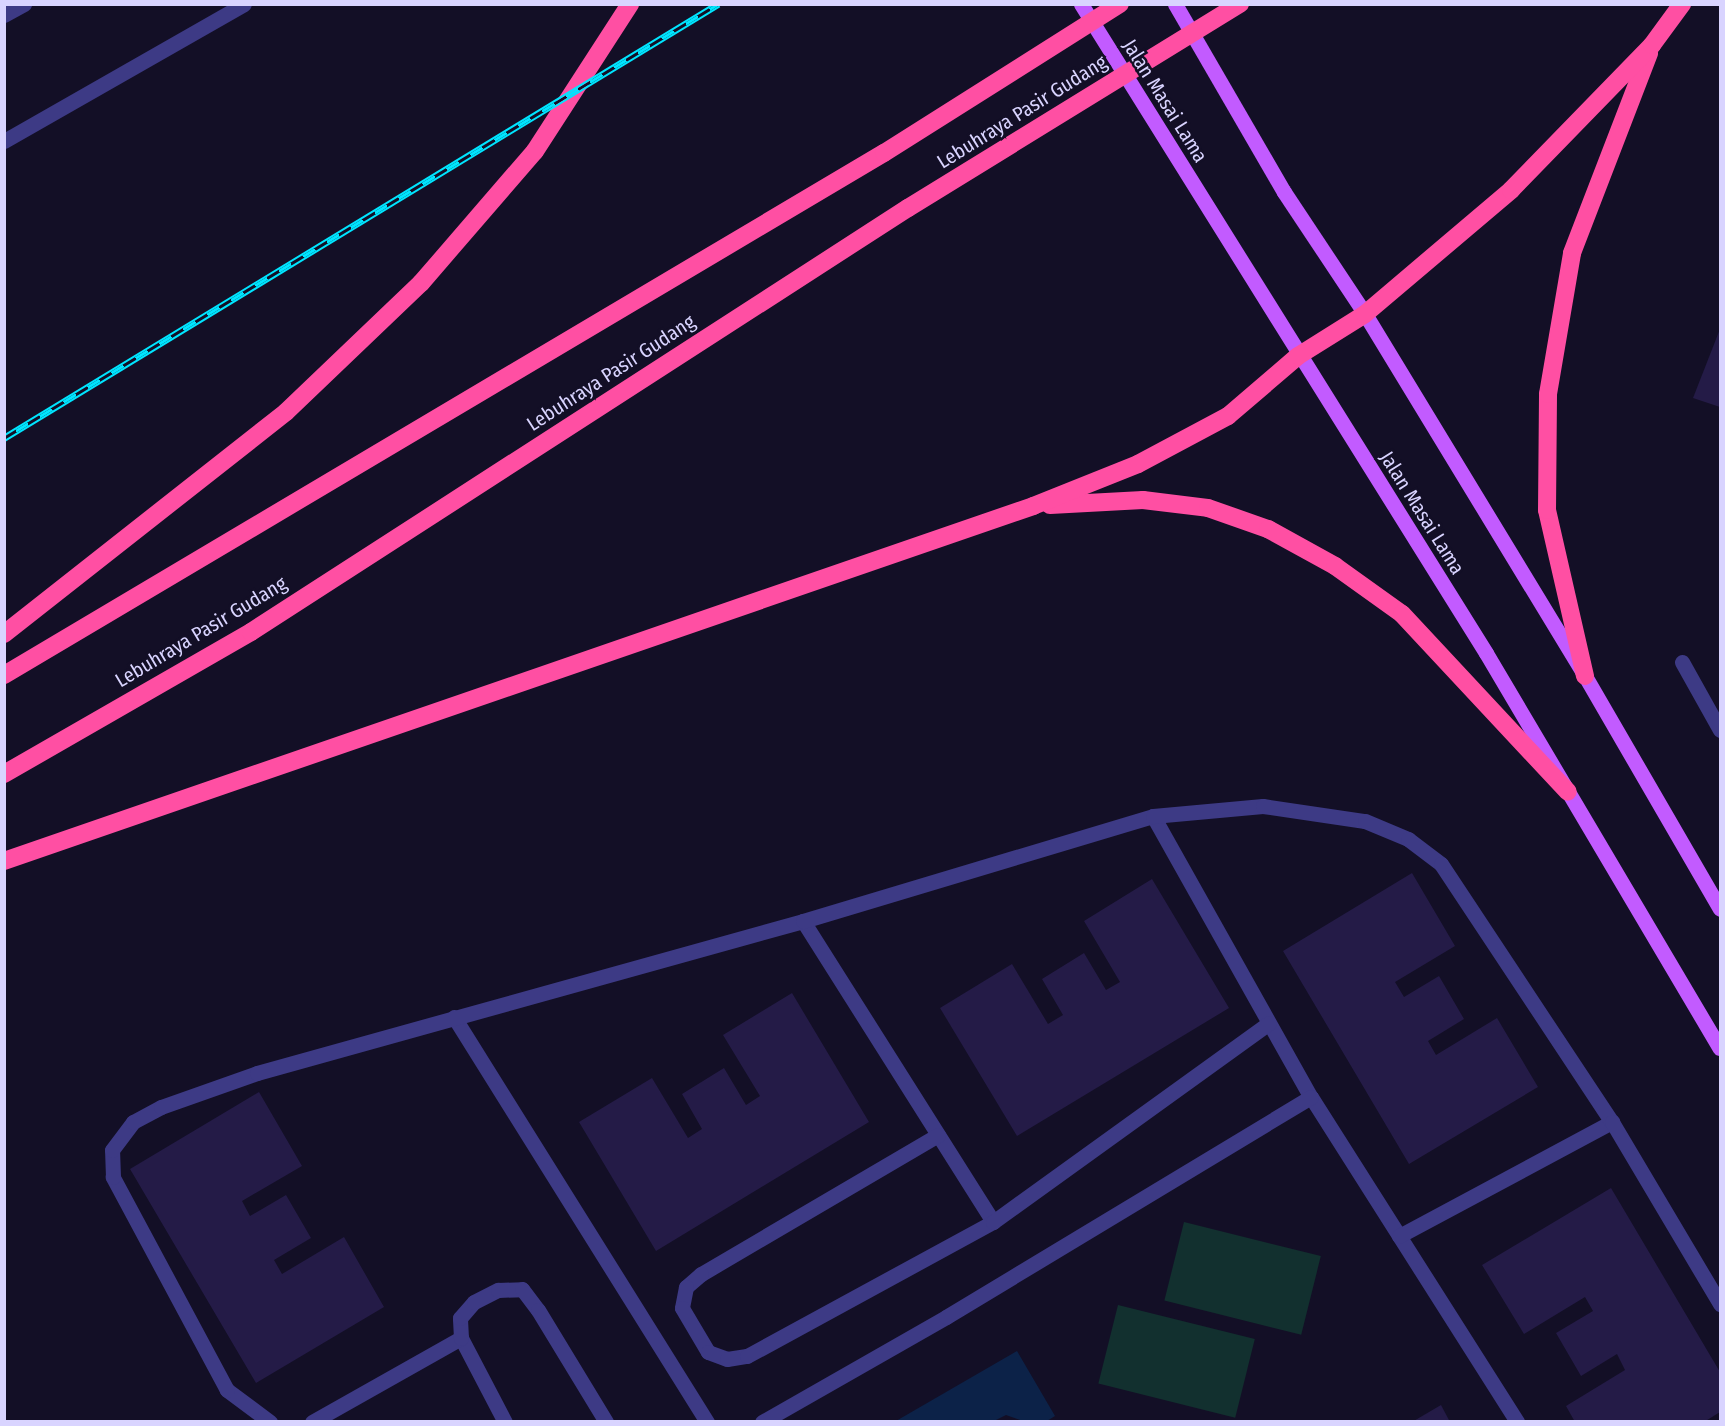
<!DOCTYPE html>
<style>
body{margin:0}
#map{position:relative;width:1725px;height:1426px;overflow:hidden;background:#130f26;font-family:"Fira Sans Condensed",sans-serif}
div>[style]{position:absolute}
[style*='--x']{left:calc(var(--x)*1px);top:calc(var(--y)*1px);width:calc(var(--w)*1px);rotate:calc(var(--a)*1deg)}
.green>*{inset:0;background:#12302f;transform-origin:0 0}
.water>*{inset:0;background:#0c2248}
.building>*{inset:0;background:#241b47}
.lane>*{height:15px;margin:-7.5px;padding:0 7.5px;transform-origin:7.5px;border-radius:7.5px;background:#3d3a85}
.primary>*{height:15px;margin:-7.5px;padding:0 7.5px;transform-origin:7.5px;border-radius:7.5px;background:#c25bff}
.highway>*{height:18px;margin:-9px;padding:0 9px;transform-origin:9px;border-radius:9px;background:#ff4fa3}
.rail>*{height:7px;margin-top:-3.5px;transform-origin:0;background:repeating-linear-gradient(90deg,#130f26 0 14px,#00e5ff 0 28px);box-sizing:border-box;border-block:2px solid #00e5ff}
.highway-bridge>*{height:18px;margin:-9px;padding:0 9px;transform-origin:9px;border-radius:9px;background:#ff4fa3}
span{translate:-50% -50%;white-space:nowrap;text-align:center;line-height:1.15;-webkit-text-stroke:5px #130f26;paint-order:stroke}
.street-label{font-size:20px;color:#d9d4ff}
.frame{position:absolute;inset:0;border:6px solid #d9d4ff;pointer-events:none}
</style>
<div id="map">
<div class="green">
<i style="left:1184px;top:1222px;width:141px;height:81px;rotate:14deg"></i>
<i style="left:1118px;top:1305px;width:141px;height:81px;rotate:14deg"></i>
</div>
<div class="water">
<i style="clip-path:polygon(1017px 1351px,1055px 1416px,1047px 1421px,1023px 1421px,1006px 1415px,994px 1421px,896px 1421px)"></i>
</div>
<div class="building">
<i style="clip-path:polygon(1720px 329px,1720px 407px,1693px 398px)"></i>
<i style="clip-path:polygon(1412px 873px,1455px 946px,1395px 982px,1404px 997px,1439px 976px,1464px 1019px,1428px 1041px,1436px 1055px,1497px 1018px,1538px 1087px,1409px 1164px,1283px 951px)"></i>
<i style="clip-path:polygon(1152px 879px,1229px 1008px,1017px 1136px,940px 1008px,1012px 964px,1048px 1024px,1063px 1015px,1042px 979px,1084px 953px,1106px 990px,1120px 982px,1084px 921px)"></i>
<i style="clip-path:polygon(792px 993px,869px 1122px,656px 1251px,579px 1122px,652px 1078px,688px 1138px,702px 1129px,682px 1094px,724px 1068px,746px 1105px,760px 1096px,723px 1035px)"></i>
<i style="clip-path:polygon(259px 1092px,302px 1166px,242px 1201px,250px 1216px,286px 1195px,311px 1238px,274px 1260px,282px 1274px,344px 1237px,384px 1307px,256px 1383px,130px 1169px)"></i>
<i style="clip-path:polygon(1611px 1188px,1720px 1372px,1720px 1412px,1704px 1422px,1575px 1422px,1566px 1406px,1625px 1370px,1617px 1354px,1581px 1376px,1556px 1333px,1593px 1311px,1585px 1297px,1524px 1334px,1482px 1265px)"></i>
<i style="clip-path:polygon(1441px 1405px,1450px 1422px,1412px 1422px)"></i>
</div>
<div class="lane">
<i style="--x:4;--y:15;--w:23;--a:-29"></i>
<i style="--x:4;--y:141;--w:276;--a:-29.7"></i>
<i style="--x:1682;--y:662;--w:78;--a:60.8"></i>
<i style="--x:1153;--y:816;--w:322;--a:60.7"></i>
<i style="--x:1311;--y:1097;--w:385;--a:57.6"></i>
<i style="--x:803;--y:921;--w:356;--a:57.7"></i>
<i style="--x:454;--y:1017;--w:478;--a:58"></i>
<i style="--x:938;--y:1135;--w:275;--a:149.6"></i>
<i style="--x:701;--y:1274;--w:20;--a:139"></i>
<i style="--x:686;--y:1287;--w:21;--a:101"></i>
<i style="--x:682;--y:1308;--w:51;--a:59.4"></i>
<i style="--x:708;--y:1352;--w:20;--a:20"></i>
<i style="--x:727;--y:1359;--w:20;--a:-9"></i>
<i style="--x:747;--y:1356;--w:280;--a:-28.6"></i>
<i style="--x:993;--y:1222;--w:340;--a:-35.8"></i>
<i style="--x:1399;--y:1236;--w:242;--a:-28.2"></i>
<i style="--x:461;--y:1338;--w:95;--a:62.4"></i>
<i style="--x:270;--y:1422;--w:54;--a:-143.3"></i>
<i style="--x:227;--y:1390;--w:242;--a:-118.2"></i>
<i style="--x:113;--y:1177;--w:27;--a:-92"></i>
<i style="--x:112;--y:1150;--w:35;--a:-53"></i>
<i style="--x:133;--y:1122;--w:32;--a:-28"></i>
<i style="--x:161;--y:1107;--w:102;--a:-19.5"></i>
<i style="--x:257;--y:1073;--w:567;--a:-15.56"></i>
<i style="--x:803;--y:921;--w:365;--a:-16.7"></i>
<i style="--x:1153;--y:816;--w:110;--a:-5.2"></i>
<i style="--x:1263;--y:806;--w:103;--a:8.4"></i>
<i style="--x:1365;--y:821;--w:47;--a:22.7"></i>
<i style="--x:1408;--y:839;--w:41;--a:37.1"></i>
<i style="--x:1441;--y:864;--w:310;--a:56.5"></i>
<i style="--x:1612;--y:1122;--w:212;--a:59.3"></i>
<i style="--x:312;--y:1422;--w:171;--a:-29.4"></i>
<i style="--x:461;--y:1338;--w:20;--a:-93"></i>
<i style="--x:460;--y:1318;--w:21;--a:-49"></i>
<i style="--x:474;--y:1302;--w:27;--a:-27"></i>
<i style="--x:498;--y:1290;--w:24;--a:-2"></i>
<i style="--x:522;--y:1289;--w:26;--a:53"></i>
<i style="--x:538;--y:1310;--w:131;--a:58.7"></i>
<i style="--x:762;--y:1422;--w:212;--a:-29.7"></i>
<i style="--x:946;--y:1317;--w:426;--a:-31.1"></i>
</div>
<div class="primary">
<i style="--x:1081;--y:4;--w:765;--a:58.03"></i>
<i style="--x:1486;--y:653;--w:459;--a:59.4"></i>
<i style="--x:1175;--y:4;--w:217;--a:59.9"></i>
<i style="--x:1284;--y:192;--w:146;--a:56.4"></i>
<i style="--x:1365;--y:314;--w:424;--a:58.7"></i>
<i style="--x:1585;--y:676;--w:269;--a:59.9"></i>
</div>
<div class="highway">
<i style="--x:1050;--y:505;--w:93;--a:-3.1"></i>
<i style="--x:1143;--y:500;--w:65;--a:7"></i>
<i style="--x:1208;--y:508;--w:64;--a:19.3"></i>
<i style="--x:1268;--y:529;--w:77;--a:28.9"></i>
<i style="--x:1335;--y:566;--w:82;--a:35.6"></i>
<i style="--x:1402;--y:614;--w:243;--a:47"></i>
<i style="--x:4;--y:634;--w:359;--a:-38.2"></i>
<i style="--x:286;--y:412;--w:187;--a:-43.7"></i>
<i style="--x:421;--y:283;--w:174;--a:-49.2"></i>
<i style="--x:535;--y:151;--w:175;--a:-57.1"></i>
<i style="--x:4;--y:675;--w:1023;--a:-30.68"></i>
<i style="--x:1585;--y:676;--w:170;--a:-102.9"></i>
<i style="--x:1547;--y:510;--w:116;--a:-89.5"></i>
<i style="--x:1548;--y:394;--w:143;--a:-80.3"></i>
<i style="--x:1572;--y:253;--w:214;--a:-68.9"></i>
<i style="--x:4;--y:774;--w:285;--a:-29.9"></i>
<i style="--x:251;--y:632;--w:782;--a:-32.84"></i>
<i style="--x:4;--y:861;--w:1089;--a:-19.03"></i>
<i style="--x:1033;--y:506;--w:113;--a:-21.8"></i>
<i style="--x:1138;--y:464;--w:102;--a:-28.1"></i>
<i style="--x:1228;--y:416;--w:92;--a:-40.6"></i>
<i style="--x:1298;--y:356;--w:79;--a:-32.1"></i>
<i style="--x:1365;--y:314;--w:192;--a:-40.3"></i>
<i style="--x:1511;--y:190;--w:202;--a:-45.8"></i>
<i style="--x:1652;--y:45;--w:51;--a:-53.8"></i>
</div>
<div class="rail">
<i style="--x:4;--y:438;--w:836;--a:-31.29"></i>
</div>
<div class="highway-bridge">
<i style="--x:884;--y:153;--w:279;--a:-32.3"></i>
<i style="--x:908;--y:208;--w:390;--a:-31.6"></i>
</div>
<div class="street-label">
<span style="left:1165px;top:101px;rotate:58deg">Jalan Masai Lama</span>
<span style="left:1022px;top:112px;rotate:-32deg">Lebuhraya Pasir Gudang</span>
<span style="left:611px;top:373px;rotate:-33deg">Lebuhraya Pasir Gudang</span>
<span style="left:1422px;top:513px;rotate:58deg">Jalan Masai Lama</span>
<span style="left:201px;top:632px;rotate:-31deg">Lebuhraya Pasir Gudang</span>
</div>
<div class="frame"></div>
</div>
